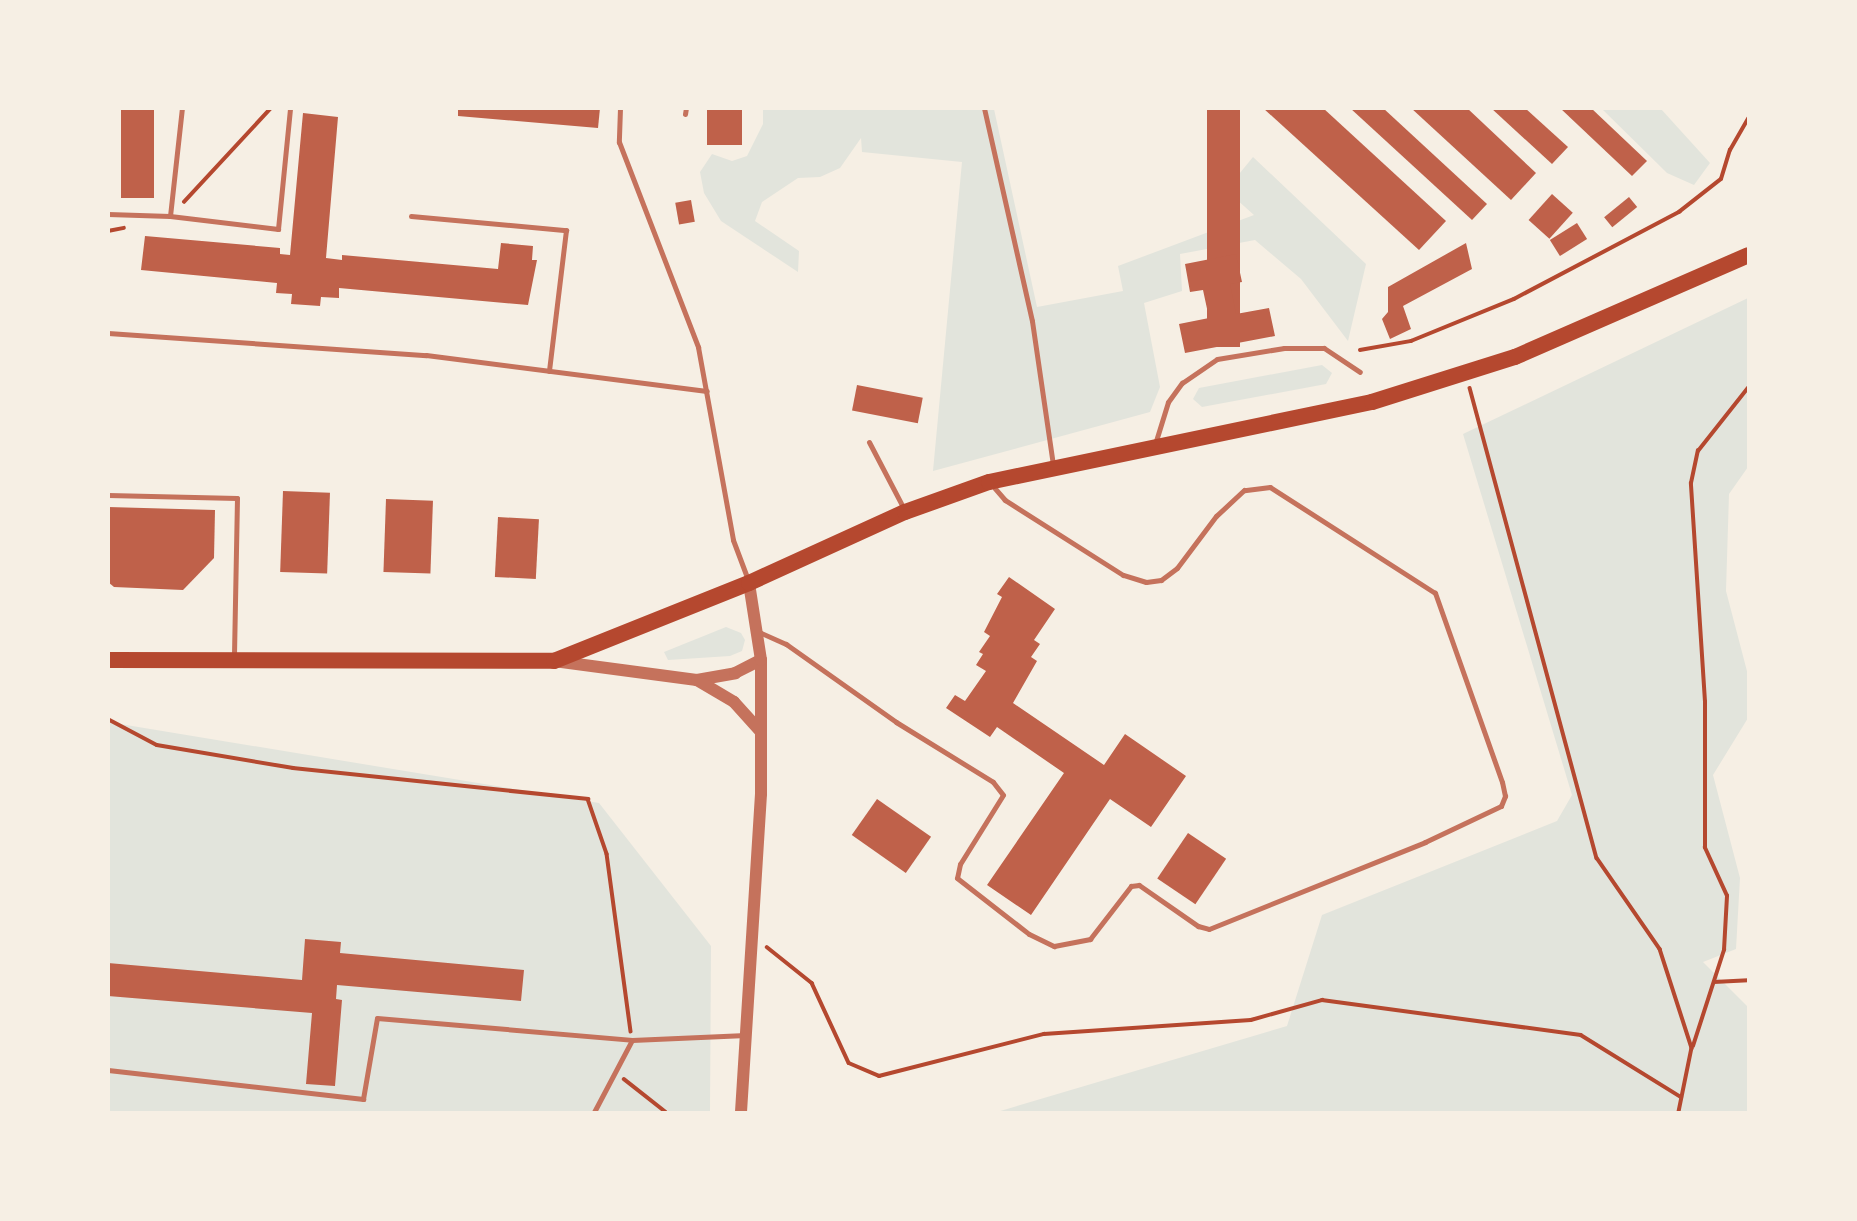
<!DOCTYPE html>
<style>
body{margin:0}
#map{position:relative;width:1857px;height:1221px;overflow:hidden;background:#f6efe4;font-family:"Fira Sans",sans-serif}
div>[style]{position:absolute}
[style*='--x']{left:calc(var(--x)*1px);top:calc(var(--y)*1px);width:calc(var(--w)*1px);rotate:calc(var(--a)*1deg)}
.green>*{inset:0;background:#e2e4dc}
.building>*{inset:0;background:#bf614a;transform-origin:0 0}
.path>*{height:3.5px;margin:-1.75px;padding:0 1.75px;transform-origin:1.75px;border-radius:1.75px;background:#b5482f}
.service>*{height:5px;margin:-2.5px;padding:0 2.5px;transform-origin:2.5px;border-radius:2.5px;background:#c5725c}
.tertiary>*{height:12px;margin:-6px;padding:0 6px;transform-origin:6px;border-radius:6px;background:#c5725c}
.primary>*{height:16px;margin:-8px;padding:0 8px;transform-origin:8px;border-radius:8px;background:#b5482f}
span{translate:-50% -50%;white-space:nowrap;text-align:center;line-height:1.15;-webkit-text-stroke:5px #f6efe4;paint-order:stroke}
.frame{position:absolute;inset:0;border:110px solid #f6efe4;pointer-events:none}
</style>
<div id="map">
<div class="green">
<i style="clip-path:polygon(763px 109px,994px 109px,1037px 307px,1123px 291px,1118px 266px,1254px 215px,1226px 190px,1253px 157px,1366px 264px,1348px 341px,1301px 279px,1255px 240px,1180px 254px,1182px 291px,1144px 303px,1160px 387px,1150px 412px,933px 471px,962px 162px,862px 152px,861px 138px,840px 168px,820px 177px,798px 178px,762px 202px,755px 221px,799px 251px,798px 272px,721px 221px,704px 193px,700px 172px,712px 154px,732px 161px,747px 156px,763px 124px)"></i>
<i style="clip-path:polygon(1602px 109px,1661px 109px,1710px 163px,1694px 185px,1667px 173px)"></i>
<i style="clip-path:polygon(1748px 298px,1748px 467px,1729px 494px,1726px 591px,1748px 675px,1748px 718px,1713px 775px,1740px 878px,1736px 949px,1703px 962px,1748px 1007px,1748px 1112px,997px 1112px,1287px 1026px,1322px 915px,1557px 821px,1572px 795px,1463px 434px)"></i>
<i style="clip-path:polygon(1322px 365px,1332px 373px,1326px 384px,1202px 407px,1193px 399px,1199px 388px)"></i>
<i style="clip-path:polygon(726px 627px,741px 633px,745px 640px,742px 651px,730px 656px,668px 660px,664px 652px)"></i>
<i style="clip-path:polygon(108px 722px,599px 803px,711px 946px,710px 1112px,109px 1112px)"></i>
</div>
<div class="building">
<i style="left:121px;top:108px;width:33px;height:90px"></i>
<i style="clip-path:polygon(458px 108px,600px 108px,598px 128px,458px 116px)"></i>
<i style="left:707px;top:108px;width:35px;height:37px"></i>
<i style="left:1207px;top:108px;width:33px;height:239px"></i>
<i style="clip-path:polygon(1263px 108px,1323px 108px,1446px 221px,1419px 250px)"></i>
<i style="clip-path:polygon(1350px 108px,1383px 108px,1487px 204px,1472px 220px)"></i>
<i style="clip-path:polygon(1411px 108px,1467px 108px,1536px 173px,1511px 200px)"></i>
<i style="clip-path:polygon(1491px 108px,1525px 108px,1568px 147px,1552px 164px)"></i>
<i style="clip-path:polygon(1560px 108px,1591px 108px,1647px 161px,1632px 176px)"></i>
<i style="clip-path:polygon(303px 113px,338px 117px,326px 258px,342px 260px,342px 255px,498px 269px,501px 243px,533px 246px,532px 260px,537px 260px,528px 305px,339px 288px,339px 298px,321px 297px,320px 306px,291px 304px,292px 294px,276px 293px,277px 283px,141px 270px,145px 236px,280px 248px,280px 254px,290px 255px)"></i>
<i style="left:1552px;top:194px;width:28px;height:35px;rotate:42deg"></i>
<i style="left:1629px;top:197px;width:13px;height:32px;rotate:51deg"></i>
<i style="left:691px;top:200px;width:22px;height:16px;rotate:80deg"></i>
<i style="left:1577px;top:223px;width:19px;height:32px;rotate:58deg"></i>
<i style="clip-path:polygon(1466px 243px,1472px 269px,1403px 306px,1411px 329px,1390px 339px,1382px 319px,1388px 312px,1388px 287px)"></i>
<i style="clip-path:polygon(1236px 254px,1242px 282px,1230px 284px,1236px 314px,1269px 308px,1275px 336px,1185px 353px,1179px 324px,1209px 318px,1203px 290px,1190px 292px,1185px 264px)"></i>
<i style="left:857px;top:385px;width:67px;height:26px;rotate:11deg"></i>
<i style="left:283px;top:491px;width:47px;height:81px;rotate:2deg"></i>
<i style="left:386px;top:499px;width:47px;height:73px;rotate:2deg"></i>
<i style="clip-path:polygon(108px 507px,215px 510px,214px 558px,183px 590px,114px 587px,108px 582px)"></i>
<i style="left:498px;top:517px;width:41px;height:60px;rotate:3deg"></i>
<i style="clip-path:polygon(1009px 577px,1055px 609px,1034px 640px,1040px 644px,1031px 657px,1037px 661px,1013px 703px,1104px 765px,1125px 734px,1186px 776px,1151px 827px,1110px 799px,1031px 915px,987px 885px,1064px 773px,997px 727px,990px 737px,946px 708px,955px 695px,965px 701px,986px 671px,976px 665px,983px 654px,979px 652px,990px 636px,984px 632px,1002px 597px,997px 594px)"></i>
<i style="left:877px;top:799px;width:66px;height:44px;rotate:35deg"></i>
<i style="left:1188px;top:833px;width:46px;height:55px;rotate:34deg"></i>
<i style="clip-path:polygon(305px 939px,341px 942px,340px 953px,524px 970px,521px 1001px,337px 985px,336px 999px,342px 1000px,335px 1086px,306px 1084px,312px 1013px,108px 996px,108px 963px,302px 980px)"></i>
</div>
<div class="path">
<i style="--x:184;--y:202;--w:128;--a:-47.2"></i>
<i style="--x:108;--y:231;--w:16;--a:-11"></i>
<i style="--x:1360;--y:350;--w:52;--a:-10"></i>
<i style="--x:1411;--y:341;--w:111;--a:-22.2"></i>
<i style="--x:1514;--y:299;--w:187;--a:-27.8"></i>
<i style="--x:1679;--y:212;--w:53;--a:-38.2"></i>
<i style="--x:1721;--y:179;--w:30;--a:-73"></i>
<i style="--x:1730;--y:150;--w:36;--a:-60"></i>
<i style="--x:1470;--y:388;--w:487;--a:74.9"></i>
<i style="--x:1597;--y:858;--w:111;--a:55.3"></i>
<i style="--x:1660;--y:949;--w:104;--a:72.1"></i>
<i style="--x:1692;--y:1048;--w:65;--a:101.5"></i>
<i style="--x:108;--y:719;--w:55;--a:28"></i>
<i style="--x:157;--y:745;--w:138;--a:9.6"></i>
<i style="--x:293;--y:768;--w:297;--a:6"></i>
<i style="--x:588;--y:799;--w:58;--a:70.9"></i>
<i style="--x:607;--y:854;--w:179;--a:82.3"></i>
<i style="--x:767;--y:947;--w:58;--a:38.7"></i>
<i style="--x:812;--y:983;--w:88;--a:65.2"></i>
<i style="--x:849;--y:1063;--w:33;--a:23"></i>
<i style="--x:879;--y:1076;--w:170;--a:-14.3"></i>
<i style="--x:1044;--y:1034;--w:207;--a:-3.9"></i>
<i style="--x:1251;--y:1020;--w:74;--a:-15.7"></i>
<i style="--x:1322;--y:1000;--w:261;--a:7.7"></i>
<i style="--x:1581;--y:1035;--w:118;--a:31.8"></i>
<i style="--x:1714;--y:982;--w:34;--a:-3"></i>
<i style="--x:1693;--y:1046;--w:101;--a:-72.1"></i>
<i style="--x:1724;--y:950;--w:54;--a:-86.8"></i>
<i style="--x:1727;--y:896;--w:53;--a:-114.6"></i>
<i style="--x:1705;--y:848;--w:146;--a:-90"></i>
<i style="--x:1705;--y:702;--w:219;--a:-93.7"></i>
<i style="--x:1691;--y:483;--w:33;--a:-78"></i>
<i style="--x:1698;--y:451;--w:80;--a:-51.6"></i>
<i style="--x:624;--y:1079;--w:53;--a:38.2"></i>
</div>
<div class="service">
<i style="--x:620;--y:108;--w:34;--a:92"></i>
<i style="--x:619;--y:142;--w:220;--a:68.9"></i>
<i style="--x:698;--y:347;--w:196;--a:79.7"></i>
<i style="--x:733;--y:540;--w:43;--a:69.4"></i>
<i style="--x:984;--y:108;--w:218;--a:77.3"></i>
<i style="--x:1032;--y:321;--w:146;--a:81.7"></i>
<i style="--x:685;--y:114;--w:6;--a:-81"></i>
<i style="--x:108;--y:214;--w:62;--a:1.8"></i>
<i style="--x:170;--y:216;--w:109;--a:-83.7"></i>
<i style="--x:170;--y:216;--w:109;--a:6.9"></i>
<i style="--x:278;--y:229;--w:122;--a:-84.3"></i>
<i style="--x:411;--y:216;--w:156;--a:5.2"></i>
<i style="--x:566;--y:230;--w:142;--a:96.9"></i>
<i style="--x:108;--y:333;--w:319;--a:4"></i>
<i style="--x:426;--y:355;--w:283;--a:7.3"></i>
<i style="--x:869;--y:442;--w:76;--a:62.4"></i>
<i style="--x:1155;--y:444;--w:44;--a:-72.8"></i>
<i style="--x:1168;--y:402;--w:24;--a:-54"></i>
<i style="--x:1182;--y:383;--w:42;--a:-34.4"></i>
<i style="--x:1217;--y:359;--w:68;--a:-9.3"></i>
<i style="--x:1284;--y:348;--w:40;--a:0"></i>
<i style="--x:1324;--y:348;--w:43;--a:33.7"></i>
<i style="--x:108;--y:495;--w:129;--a:1.3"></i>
<i style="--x:237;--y:498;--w:159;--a:91.1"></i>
<i style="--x:759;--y:632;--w:30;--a:24"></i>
<i style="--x:786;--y:644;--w:135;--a:35.3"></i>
<i style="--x:896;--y:722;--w:114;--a:31.7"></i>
<i style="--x:993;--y:782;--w:16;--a:52"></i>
<i style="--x:1003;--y:795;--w:81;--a:121.9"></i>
<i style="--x:960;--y:864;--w:14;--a:102"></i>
<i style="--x:957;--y:878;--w:91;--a:37.9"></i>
<i style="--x:1029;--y:934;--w:28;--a:26"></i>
<i style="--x:1054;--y:946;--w:37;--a:-11"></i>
<i style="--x:1090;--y:939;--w:67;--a:-52.3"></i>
<i style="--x:1131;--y:886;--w:8;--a:-7"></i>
<i style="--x:1139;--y:885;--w:72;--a:34.8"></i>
<i style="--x:1198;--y:926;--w:11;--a:15"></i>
<i style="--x:1209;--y:929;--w:233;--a:-21.9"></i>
<i style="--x:1425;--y:842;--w:84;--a:-25.3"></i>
<i style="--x:1501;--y:806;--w:11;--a:-68"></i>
<i style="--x:1505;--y:796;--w:14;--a:-102"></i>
<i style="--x:1502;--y:782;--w:201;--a:-109.5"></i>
<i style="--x:1435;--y:593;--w:196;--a:-147.3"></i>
<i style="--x:1270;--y:487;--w:26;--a:173"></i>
<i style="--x:1244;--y:490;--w:38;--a:137"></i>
<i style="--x:1216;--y:516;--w:65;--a:126.9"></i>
<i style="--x:1177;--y:568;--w:20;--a:143"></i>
<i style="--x:1161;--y:580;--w:15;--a:172"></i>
<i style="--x:1146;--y:582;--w:24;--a:-163"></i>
<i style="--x:1123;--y:575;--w:140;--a:-147.6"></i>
<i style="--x:1005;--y:500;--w:21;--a:-131"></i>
<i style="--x:108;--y:1070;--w:257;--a:6.5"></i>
<i style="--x:363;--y:1099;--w:82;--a:-80.2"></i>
<i style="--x:377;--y:1018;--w:256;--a:4.9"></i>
<i style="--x:594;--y:1112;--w:81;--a:-62.2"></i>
<i style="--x:632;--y:1040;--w:114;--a:-2.5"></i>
</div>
<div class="tertiary">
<i style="--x:554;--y:661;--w:144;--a:7.6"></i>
<i style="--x:697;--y:680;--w:39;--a:-10"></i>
<i style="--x:735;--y:673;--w:29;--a:-27"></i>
<i style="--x:697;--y:680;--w:43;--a:30.7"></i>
<i style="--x:734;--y:702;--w:39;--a:48"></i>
<i style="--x:741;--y:1112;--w:319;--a:-86.4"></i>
<i style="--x:761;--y:794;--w:134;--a:-90"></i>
<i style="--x:761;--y:660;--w:78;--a:-98.9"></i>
</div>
<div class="primary">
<i style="--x:108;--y:660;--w:446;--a:0.1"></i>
<i style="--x:554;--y:661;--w:210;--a:-21.8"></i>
<i style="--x:749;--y:583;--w:171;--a:-24.5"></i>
<i style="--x:905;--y:512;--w:89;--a:-19.7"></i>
<i style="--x:989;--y:482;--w:391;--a:-11.8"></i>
<i style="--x:1372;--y:402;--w:150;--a:-17.5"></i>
<i style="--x:1515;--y:357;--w:254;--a:-23.6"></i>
</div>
<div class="frame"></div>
</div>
